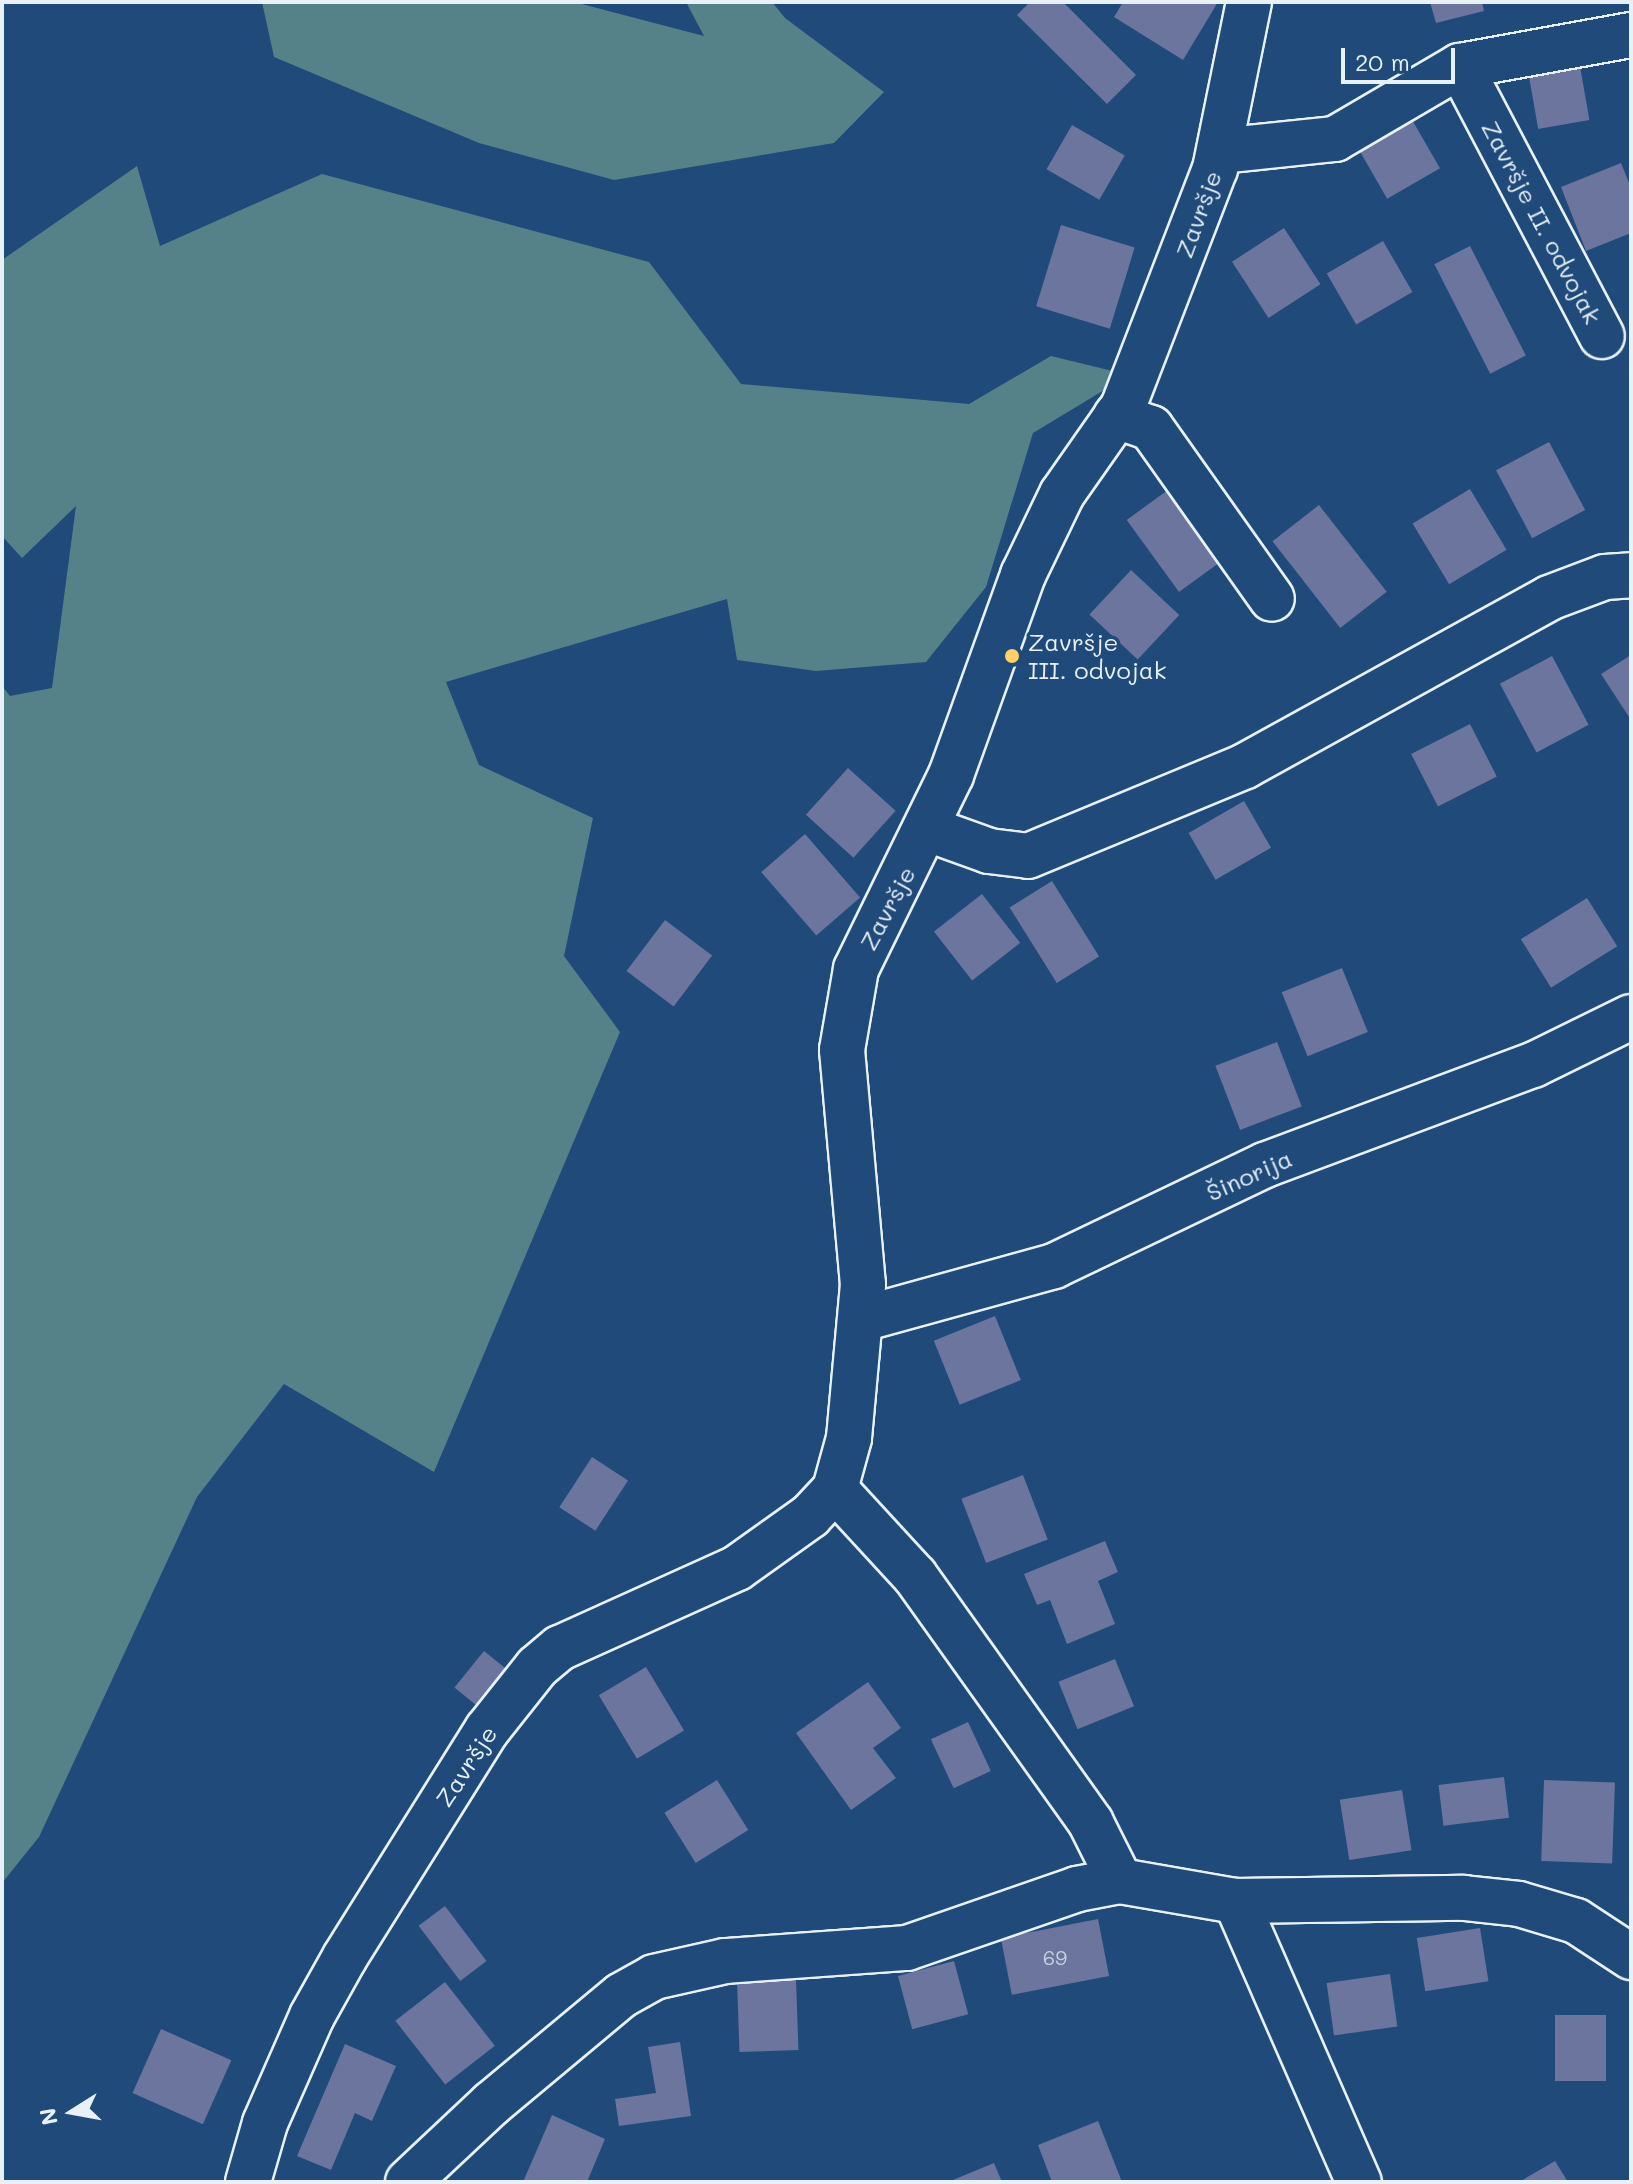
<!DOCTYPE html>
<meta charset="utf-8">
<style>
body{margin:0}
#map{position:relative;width:1633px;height:2184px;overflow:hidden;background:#1f4a7a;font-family:Mali,sans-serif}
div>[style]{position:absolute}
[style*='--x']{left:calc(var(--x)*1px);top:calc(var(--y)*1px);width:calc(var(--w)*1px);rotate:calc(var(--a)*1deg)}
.green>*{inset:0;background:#558189}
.building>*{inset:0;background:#6b759e;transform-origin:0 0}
.roads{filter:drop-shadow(2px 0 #e8f1f8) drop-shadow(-2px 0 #e8f1f8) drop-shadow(0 2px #e8f1f8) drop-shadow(0 -2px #e8f1f8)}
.minor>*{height:44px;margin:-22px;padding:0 22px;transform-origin:22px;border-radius:22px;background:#1f4a7a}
.dots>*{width:22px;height:22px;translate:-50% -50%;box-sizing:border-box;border:4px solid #1f4a7a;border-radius:50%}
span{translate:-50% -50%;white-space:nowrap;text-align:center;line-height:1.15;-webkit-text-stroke:7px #1f4a7a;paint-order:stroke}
.number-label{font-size:20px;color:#c9d2e2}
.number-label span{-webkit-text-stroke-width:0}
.street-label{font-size:24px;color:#e8f1f8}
.poi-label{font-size:24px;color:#e8f1f8}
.left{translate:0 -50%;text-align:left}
.frame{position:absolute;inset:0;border:4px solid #e8f1f8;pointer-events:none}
.north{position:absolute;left:32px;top:2072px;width:80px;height:80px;-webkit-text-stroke:6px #1f4a7a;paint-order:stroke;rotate:259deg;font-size:22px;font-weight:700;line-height:32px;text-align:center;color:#e8f1f8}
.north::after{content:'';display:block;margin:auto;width:28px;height:36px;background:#e8f1f8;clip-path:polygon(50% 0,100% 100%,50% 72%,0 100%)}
.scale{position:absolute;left:1341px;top:48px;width:114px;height:36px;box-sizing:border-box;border:4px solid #e8f1f8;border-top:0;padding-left:10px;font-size:24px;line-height:28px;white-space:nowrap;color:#e8f1f8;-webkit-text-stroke:6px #1f4a7a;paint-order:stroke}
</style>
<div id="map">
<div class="green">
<i style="clip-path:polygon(262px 2px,574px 2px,704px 36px,686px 2px,772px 2px,785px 18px,884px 92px,834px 143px,614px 180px,479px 143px,274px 57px)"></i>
<i style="clip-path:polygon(137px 166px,160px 246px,322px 174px,649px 262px,741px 384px,969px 404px,1051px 356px,1129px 375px,1033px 433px,986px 587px,926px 662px,816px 671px,737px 660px,727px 599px,446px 682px,479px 765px,593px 818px,564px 956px,620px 1032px,434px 1472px,284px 1384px,197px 1497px,39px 1837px,2px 1883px,2px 686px,10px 696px,52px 688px,76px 506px,22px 558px,2px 536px,2px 260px)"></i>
</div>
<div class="building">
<i style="clip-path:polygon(1030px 2px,1063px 2px,1136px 75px,1107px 104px,1017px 15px)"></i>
<i style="clip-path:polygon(1123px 2px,1218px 2px,1183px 60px,1114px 17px)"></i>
<i style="clip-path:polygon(1430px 2px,1482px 2px,1484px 11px,1436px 23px)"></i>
<i style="left:1578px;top:55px;width:66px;height:52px;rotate:80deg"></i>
<i style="left:1411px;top:118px;width:58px;height:61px;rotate:60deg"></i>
<i style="left:1072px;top:125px;width:61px;height:51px;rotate:30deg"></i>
<i style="clip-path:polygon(1621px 163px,1631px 188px,1631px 233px,1586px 251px,1561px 187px)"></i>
<i style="left:1061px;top:225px;width:77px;height:85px;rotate:17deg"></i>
<i style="left:1284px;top:228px;width:67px;height:62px;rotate:57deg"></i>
<i style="left:1383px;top:241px;width:59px;height:65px;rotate:60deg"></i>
<i style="left:1470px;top:246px;width:123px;height:40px;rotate:63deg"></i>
<i style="left:1549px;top:442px;width:77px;height:60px;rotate:62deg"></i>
<i style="left:1172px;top:487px;width:89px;height:56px;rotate:54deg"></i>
<i style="left:1470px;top:489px;width:71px;height:67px;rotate:59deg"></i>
<i style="left:1319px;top:505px;width:110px;height:59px;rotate:52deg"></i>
<i style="left:1131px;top:570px;width:66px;height:61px;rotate:43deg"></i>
<i style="clip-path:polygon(1631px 655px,1631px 720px,1601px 674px)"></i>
<i style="left:1552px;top:656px;width:78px;height:59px;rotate:62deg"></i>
<i style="left:1470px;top:724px;width:59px;height:66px;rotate:63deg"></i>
<i style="left:848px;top:768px;width:64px;height:63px;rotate:42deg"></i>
<i style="left:1244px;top:801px;width:54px;height:64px;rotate:60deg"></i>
<i style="left:805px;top:834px;width:84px;height:58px;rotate:49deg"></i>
<i style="left:1052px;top:881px;width:89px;height:50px;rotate:58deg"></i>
<i style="left:982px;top:894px;width:62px;height:61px;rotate:52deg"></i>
<i style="left:1587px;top:898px;width:57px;height:78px;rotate:58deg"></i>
<i style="left:665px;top:920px;width:59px;height:64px;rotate:37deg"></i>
<i style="left:1342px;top:968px;width:69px;height:65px;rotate:68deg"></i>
<i style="left:1277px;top:1042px;width:69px;height:66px;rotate:69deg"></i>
<i style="left:995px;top:1316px;width:69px;height:66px;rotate:68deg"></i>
<i style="left:592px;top:1457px;width:43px;height:60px;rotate:33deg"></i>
<i style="left:1023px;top:1475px;width:69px;height:66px;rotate:69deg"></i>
<i style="clip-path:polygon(1105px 1541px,1118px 1572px,1098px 1581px,1115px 1624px,1067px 1644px,1050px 1600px,1037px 1605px,1024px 1574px)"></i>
<i style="left:484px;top:1651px;width:36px;height:47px;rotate:39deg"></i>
<i style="left:1115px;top:1659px;width:51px;height:61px;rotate:68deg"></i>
<i style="left:646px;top:1667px;width:74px;height:55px;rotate:59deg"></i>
<i style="clip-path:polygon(868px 1682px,901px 1728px,873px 1748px,896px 1778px,851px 1810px,796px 1733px)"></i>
<i style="left:968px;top:1722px;width:54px;height:41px;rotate:65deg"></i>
<i style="left:1504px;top:1777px;width:41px;height:66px;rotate:83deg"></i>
<i style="left:717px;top:1780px;width:59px;height:62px;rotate:58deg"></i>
<i style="left:1544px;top:1780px;width:71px;height:81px;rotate:2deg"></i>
<i style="left:1402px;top:1790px;width:61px;height:63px;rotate:81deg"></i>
<i style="left:445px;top:1906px;width:69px;height:33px;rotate:53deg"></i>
<i style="left:1098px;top:1919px;width:58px;height:99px;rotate:79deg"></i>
<i style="left:1480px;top:1928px;width:54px;height:64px;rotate:81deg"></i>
<i style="left:954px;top:1961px;width:55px;height:58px;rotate:75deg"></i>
<i style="left:1390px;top:1974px;width:53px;height:64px;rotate:82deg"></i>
<i style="left:796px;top:1979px;width:71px;height:59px;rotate:88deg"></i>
<i style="left:445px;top:1982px;width:81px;height:63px;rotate:52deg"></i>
<i style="left:1606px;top:2015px;width:66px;height:51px;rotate:90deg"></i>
<i style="left:161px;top:2029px;width:77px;height:70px;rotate:24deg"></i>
<i style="clip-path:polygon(680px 2042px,691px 2116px,619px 2126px,615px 2099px,656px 2093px,648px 2047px)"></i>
<i style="clip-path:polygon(345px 2044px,396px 2066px,372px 2121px,355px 2113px,331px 2170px,297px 2156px)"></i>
<i style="clip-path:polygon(552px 2115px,605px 2139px,587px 2182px,523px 2182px)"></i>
<i style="clip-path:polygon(1098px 2121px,1122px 2182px,1052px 2182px,1038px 2145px)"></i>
<i style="clip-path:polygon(1555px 2161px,1568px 2182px,1519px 2182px)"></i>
<i style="clip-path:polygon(994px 2163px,1002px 2182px,948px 2182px)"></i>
</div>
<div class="roads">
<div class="minor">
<i style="--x:1460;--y:66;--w:305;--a:62.3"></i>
<i style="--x:1220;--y:151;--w:116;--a:-6"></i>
<i style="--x:1335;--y:139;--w:145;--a:-30.3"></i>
<i style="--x:1460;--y:66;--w:174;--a:-10.3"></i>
<i style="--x:1116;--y:416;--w:37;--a:19"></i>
<i style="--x:1151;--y:428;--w:209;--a:54.7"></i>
<i style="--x:928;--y:829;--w:65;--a:19.8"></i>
<i style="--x:989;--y:851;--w:39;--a:7"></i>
<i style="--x:1028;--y:856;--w:235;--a:-22.5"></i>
<i style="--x:1245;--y:766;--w:347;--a:-28.9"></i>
<i style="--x:1549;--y:598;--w:60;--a:-20.6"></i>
<i style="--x:1605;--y:577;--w:26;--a:-4"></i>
<i style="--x:862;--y:1319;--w:199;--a:-15.4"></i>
<i style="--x:1054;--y:1266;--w:234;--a:-25.6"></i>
<i style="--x:1265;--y:1165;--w:286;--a:-20.5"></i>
<i style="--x:1533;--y:1065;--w:109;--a:-26.1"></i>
<i style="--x:835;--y:1489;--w:118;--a:47.4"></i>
<i style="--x:915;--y:1576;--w:303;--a:54.5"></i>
<i style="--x:1091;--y:1823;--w:65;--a:63.4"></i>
<i style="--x:1236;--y:1901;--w:307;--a:66.4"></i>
<i style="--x:248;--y:2182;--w:61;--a:-73.9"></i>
<i style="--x:265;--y:2123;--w:117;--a:-66.3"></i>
<i style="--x:312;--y:2016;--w:68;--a:-60.8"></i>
<i style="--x:345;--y:1957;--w:268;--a:-58"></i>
<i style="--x:487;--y:1730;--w:80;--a:-51.6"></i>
<i style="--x:537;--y:1667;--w:30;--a:-40"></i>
<i style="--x:560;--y:1648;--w:194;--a:-24.3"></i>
<i style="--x:737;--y:1568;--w:90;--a:-35.5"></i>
<i style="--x:810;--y:1516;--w:37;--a:-47"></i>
<i style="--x:835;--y:1489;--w:53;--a:-74.6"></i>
<i style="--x:849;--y:1438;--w:154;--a:-84.8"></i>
<i style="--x:863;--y:1285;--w:236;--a:-95.1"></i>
<i style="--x:842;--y:1050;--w:82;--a:-80.2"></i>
<i style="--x:856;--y:969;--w:216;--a:-63.9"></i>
<i style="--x:951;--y:775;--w:213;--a:-70.2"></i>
<i style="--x:1023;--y:575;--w:90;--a:-64.3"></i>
<i style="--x:1062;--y:494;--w:106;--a:-55"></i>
<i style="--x:1123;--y:407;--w:255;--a:-68.9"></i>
<i style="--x:1215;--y:169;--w:170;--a:-78.5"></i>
<i style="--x:408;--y:2182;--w:114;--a:-43.2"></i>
<i style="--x:491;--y:2104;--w:170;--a:-39.8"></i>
<i style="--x:622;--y:1995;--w:37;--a:-29"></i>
<i style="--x:654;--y:1977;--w:73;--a:-12.7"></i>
<i style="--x:725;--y:1961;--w:182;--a:-4.1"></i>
<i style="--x:907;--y:1948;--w:180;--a:-19.1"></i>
<i style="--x:1077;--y:1889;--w:44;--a:-10.5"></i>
<i style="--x:1120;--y:1881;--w:118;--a:9.8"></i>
<i style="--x:1236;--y:1901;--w:228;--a:-0.8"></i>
<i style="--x:1464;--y:1898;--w:55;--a:6.2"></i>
<i style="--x:1519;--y:1904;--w:59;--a:16.6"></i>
<i style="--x:1576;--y:1921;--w:66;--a:33.2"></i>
</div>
</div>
<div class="dots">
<i style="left:1012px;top:656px;background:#ffd166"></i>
</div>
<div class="number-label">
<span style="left:1055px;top:1957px">69</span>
</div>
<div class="street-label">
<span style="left:1198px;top:214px;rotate:-70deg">Završje</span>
<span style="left:1542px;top:222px;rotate:62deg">Završje II. odvojak</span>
<span style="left:887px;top:908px;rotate:-62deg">Završje</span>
<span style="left:1249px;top:1175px;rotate:-24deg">Šinorija</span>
<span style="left:466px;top:1766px;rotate:-57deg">Završje</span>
</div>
<div class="poi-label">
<span class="left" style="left:1028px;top:656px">Završje<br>III. odvojak</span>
</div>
<div class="frame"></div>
<div class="north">N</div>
<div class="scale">20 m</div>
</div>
